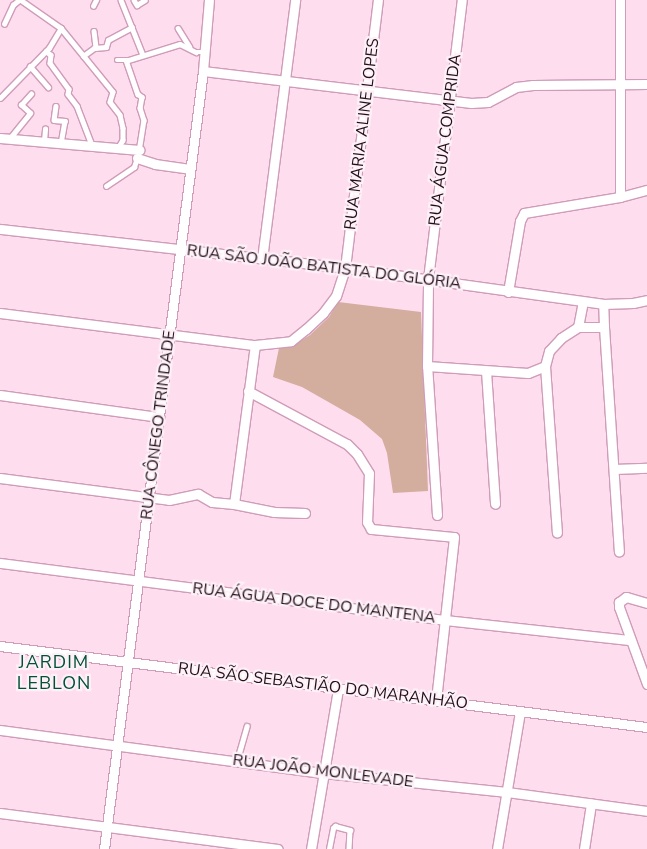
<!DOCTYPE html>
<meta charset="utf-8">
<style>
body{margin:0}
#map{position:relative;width:647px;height:849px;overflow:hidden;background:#feddef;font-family:"Nunito Sans",sans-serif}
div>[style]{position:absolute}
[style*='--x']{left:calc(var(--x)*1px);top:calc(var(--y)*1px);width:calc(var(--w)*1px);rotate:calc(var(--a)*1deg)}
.green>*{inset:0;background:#d3ad9d}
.roads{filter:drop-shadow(1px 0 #cf9cb9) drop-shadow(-1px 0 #cf9cb9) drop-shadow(0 1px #cf9cb9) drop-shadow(0 -1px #cf9cb9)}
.service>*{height:4.5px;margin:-2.25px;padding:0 2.25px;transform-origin:2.25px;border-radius:2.25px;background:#fff}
.minor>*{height:9px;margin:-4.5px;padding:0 4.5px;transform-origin:4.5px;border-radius:4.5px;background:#fff}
span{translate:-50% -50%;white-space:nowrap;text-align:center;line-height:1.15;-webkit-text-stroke:4.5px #fdf1f7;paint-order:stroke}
.street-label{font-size:16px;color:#220f1a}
.neighbourhood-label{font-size:18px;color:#025037;letter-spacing:1px}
</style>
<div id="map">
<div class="green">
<i style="clip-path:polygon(338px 302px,421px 312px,428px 491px,393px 493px,387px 453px,382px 439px,360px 420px,339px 408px,302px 387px,273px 377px,279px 348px,294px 345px,310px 335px,329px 317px)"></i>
</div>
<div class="roads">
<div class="service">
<i style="--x:21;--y:0;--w:49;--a:35"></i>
<i style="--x:61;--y:28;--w:82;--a:50.9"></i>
<i style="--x:113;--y:92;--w:10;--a:107"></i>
<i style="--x:110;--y:102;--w:16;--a:52"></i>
<i style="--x:120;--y:115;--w:13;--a:77"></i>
<i style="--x:123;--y:128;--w:12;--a:90"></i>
<i style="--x:123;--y:140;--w:8;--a:120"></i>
<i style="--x:121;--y:0;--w:59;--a:68.2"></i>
<i style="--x:134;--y:0;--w:6;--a:59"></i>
<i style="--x:137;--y:5;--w:9;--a:-32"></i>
<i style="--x:93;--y:6;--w:7;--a:-63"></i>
<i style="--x:4;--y:24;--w:21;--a:-65"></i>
<i style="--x:13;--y:5;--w:8;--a:-40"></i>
<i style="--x:178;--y:28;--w:22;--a:58"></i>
<i style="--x:94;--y:31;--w:17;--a:83"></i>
<i style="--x:46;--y:51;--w:6;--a:39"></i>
<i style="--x:51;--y:55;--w:8;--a:97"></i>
<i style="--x:50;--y:63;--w:32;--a:54"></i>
<i style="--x:69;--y:89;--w:5;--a:101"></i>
<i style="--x:68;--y:94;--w:15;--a:53"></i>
<i style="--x:77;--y:106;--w:42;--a:69"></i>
<i style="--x:83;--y:56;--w:14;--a:-36"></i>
<i style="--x:94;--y:48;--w:12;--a:-5"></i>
<i style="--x:106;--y:47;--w:7;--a:-74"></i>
<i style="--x:108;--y:40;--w:27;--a:-28"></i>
<i style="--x:117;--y:60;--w:12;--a:0"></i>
<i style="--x:129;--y:60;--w:53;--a:-17.4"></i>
<i style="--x:180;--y:44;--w:18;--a:27"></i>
<i style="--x:196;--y:52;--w:9;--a:0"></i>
<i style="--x:126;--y:60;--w:36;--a:71"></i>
<i style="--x:138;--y:94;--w:5;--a:37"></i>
<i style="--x:142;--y:97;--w:11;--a:100"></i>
<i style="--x:140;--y:108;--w:13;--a:72"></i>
<i style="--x:144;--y:120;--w:30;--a:99"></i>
<i style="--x:30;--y:66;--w:28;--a:49"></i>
<i style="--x:0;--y:98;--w:70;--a:-45.6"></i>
<i style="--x:49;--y:48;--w:23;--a:-59"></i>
<i style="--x:56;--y:106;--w:14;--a:98"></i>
<i style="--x:54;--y:120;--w:11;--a:5"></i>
<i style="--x:65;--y:121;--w:22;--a:100"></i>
<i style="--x:10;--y:138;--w:32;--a:-51"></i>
<i style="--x:30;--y:113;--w:12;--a:-138"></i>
<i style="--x:21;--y:105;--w:15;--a:-48"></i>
<i style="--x:44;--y:141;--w:12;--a:-85"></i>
<i style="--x:106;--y:186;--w:34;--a:-34"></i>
<i style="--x:134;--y:167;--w:9;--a:-72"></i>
<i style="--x:237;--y:760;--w:35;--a:-74"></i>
<i style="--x:329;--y:849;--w:21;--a:-79"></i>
<i style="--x:333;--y:828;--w:3;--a:-45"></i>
<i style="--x:335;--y:826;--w:16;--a:15"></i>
<i style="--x:350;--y:830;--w:19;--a:93"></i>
</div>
<div class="minor">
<i style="--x:203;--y:71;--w:270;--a:6.8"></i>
<i style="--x:471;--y:103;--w:17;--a:-3"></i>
<i style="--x:488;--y:102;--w:32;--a:-28"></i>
<i style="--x:516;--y:87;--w:17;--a:-7"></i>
<i style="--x:533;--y:85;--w:114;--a:-0.5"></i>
<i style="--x:0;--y:138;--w:140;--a:4.9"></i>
<i style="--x:137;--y:158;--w:19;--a:18"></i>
<i style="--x:155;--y:164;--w:35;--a:8"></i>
<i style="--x:620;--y:197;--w:197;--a:-90"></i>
<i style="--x:0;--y:229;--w:347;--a:6.4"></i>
<i style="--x:345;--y:268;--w:260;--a:7.9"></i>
<i style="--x:603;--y:304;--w:30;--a:-2"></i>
<i style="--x:633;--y:303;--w:14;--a:-12"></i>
<i style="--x:262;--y:259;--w:261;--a:-82.7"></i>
<i style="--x:508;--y:292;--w:72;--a:-80.4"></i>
<i style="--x:520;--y:221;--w:9;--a:-63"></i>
<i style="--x:524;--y:213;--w:97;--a:-9.5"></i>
<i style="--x:620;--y:197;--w:28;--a:-15"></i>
<i style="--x:0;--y:313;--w:257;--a:7.2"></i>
<i style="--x:255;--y:345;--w:36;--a:-6"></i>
<i style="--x:291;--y:341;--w:19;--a:-39"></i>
<i style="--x:306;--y:329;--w:23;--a:-43"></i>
<i style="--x:323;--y:313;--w:21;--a:-53"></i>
<i style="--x:336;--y:296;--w:29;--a:-72"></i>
<i style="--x:345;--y:268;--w:270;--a:-83"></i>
<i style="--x:578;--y:327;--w:25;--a:-79"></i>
<i style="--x:604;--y:327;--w:225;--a:86.2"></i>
<i style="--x:427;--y:366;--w:101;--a:4"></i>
<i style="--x:528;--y:373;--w:18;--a:-22"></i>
<i style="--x:545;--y:366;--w:16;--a:-75"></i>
<i style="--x:549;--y:351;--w:18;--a:-47"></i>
<i style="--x:561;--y:338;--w:20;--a:-33"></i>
<i style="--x:578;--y:327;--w:26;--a:0"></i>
<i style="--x:604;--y:327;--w:23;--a:-92"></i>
<i style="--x:545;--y:366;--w:167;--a:85.9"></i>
<i style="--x:486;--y:371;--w:133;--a:86.1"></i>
<i style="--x:248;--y:391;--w:112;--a:28.2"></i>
<i style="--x:347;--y:444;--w:14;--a:45"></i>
<i style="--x:357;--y:454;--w:22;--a:58"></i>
<i style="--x:369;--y:473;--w:49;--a:92.3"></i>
<i style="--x:367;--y:522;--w:8;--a:60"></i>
<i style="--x:371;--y:529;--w:83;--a:5.5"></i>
<i style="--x:454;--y:537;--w:165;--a:96.3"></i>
<i style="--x:0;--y:395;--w:161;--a:7.9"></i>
<i style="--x:614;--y:469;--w:33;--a:-2"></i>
<i style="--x:0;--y:478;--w:170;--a:7.4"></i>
<i style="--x:169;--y:500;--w:30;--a:-12"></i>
<i style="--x:198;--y:494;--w:16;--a:30"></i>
<i style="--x:212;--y:502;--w:22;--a:5"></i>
<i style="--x:234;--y:504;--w:41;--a:11.3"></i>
<i style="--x:274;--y:512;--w:31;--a:2"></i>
<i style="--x:234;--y:504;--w:160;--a:-82.5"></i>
<i style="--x:437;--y:515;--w:149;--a:-93.8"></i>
<i style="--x:427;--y:366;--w:87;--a:-89.3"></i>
<i style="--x:428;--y:279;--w:281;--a:-83.1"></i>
<i style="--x:0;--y:563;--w:449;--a:7.3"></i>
<i style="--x:445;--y:620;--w:185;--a:6.2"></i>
<i style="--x:647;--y:603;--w:22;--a:-164"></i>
<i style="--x:626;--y:597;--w:9;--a:144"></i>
<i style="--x:619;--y:602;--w:5;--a:90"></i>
<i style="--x:619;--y:607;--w:82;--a:70"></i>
<i style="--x:0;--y:646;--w:652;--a:7.14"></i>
<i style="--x:0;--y:730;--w:326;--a:7.6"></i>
<i style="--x:323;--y:773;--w:185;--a:5.9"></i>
<i style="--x:507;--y:792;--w:141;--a:7.7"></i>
<i style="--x:0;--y:813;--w:280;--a:7.4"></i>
<i style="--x:104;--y:849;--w:784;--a:-82.75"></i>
<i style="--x:203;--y:71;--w:71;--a:-85.2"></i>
<i style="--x:311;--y:849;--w:162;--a:-80.4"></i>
<i style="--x:497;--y:849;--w:140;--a:-80.5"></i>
<i style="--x:584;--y:849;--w:46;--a:-81.2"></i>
</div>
</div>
<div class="street-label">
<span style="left:362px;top:134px;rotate:-83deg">RUA MARIA ALINE LOPES</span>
<span style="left:445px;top:140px;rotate:-83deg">RUA ÁGUA COMPRIDA</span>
<span style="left:324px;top:267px;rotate:7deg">RUA SÃO JOÃO BATISTA DO GLÓRIA</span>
<span style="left:158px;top:425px;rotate:-83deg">RUA CÔNEGO TRINDADE</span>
<span style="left:314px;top:603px;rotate:7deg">RUA ÁGUA DOCE DO MANTENA</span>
<span style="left:323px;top:686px;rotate:7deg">RUA SÃO SEBASTIÃO DO MARANHÃO</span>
<span style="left:323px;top:771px;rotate:7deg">RUA JOÃO MONLEVADE</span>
</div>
<div class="neighbourhood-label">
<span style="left:54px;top:673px">JARDIM<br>LEBLON</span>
</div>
</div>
